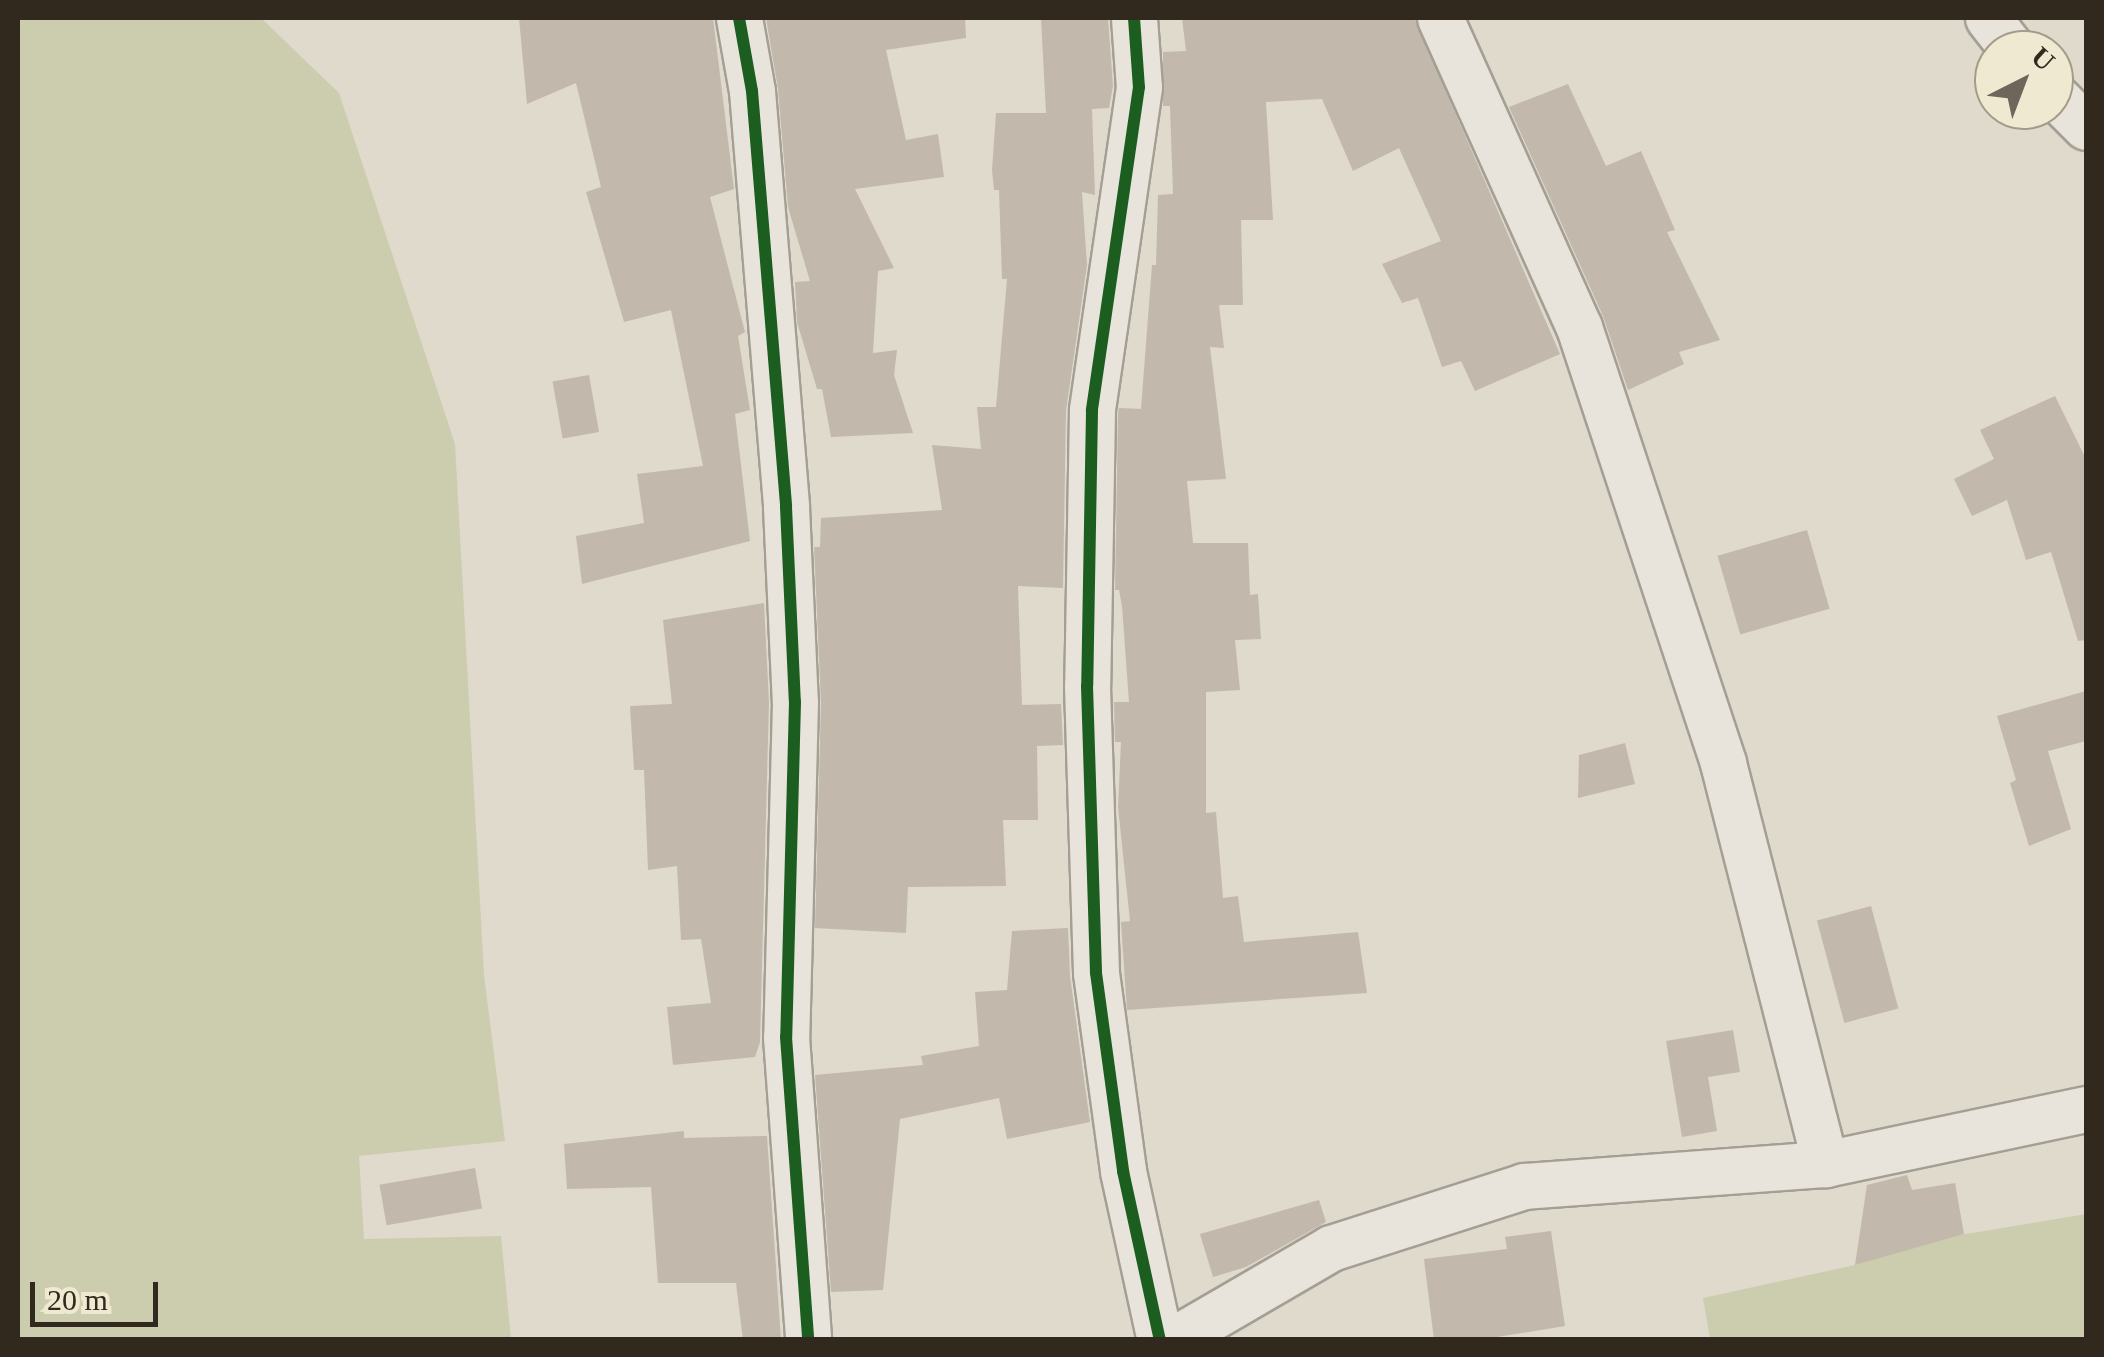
<!DOCTYPE html>
<style>
body{margin:0}
#map{position:relative;width:2104px;height:1357px;overflow:hidden;background:#dfdacb;font-family:Georgia,serif}
div>[style]{position:absolute}
[style*='--x']{left:calc(var(--x)*1px);top:calc(var(--y)*1px);width:calc(var(--w)*1px);rotate:calc(var(--a)*1deg)}
.green>*{inset:0;background:#cccdaf}
.building>*{inset:0;background:#c2b9ac;transform-origin:0 0}
.roads{filter:drop-shadow(2px 0 #a49f94) drop-shadow(-2px 0 #a49f94) drop-shadow(0 2px #a49f94) drop-shadow(0 -2px #a49f94)}
.minor>*{height:45px;margin:-22.5px;padding:0 22.5px;transform-origin:22.5px;border-radius:22.5px;background:#e8e4db}
.cycleway>*{height:12px;margin:-6px;padding:0 6px;transform-origin:6px;border-radius:6px;background:#1b5e20}
span{translate:-50% -50%;white-space:nowrap;text-align:center;line-height:1.15;-webkit-text-stroke:8px #f0e9d1;paint-order:stroke}
.frame{position:absolute;inset:0;border:20px solid #31281e;pointer-events:none}
.north{position:absolute;left:1974px;top:30px;width:100px;height:100px;box-sizing:border-box;background:#f0e9d1;border:2px solid #a49c89;border-radius:50%;rotate:42deg;font-size:28px;font-weight:700;line-height:40px;text-align:center;color:#31281e}
.north::after{content:'';display:block;margin:auto;width:35px;height:45px;background:#6e665b;clip-path:polygon(50% 0,100% 100%,50% 72%,0 100%)}
.scale{position:absolute;left:30px;top:1282px;width:128px;height:45px;box-sizing:border-box;border:5px solid #31281e;border-top:0;padding-left:12px;font-size:30px;line-height:35px;white-space:nowrap;color:#31281e;-webkit-text-stroke:8px #f0e9d1;paint-order:stroke}
</style>
<div id="map">
<div class="green">
<i style="clip-path:polygon(18px 18px,261px 18px,339px 93px,455px 444px,484px 975px,505px 1141px,359px 1156px,364px 1239px,501px 1236px,511px 1339px,18px 1339px)"></i>
<i style="clip-path:polygon(2086px 1214px,2086px 1339px,1710px 1339px,1703px 1298px,1855px 1265px,1930px 1240px)"></i>
</div>
<div class="building">
<i style="clip-path:polygon(519px 18px,713px 18px,734px 189px,710px 197px,745px 332px,738px 336px,750px 410px,735px 414px,750px 541px,582px 584px,576px 536px,644px 523px,637px 474px,703px 466px,671px 310px,624px 322px,586px 192px,601px 187px,576px 83px,527px 104px)"></i>
<i style="clip-path:polygon(766px 18px,965px 18px,966px 38px,886px 50px,906px 140px,938px 134px,944px 177px,855px 189px,894px 268px,878px 271px,873px 353px,897px 350px,894px 375px,913px 433px,831px 437px,822px 389px,817px 389px,797px 322px,795px 282px,810px 281px,788px 207px,778px 89px)"></i>
<i style="clip-path:polygon(1041px 18px,1108px 18px,1113px 86px,1109px 108px,1092px 109px,1095px 195px,1082px 192px,1087px 265px,1066px 411px,1063px 588px,1018px 586px,1022px 705px,1061px 704px,1063px 745px,1037px 746px,1038px 820px,1003px 820px,1006px 886px,908px 887px,906px 933px,815px 928px,821px 703px,814px 547px,820px 547px,821px 518px,942px 510px,932px 445px,981px 449px,977px 407px,996px 407px,1007px 279px,1002px 279px,999px 190px,994px 190px,992px 170px,996px 113px,1046px 113px)"></i>
<i style="clip-path:polygon(1182px 18px,1414px 18px,1560px 354px,1475px 391px,1461px 361px,1442px 367px,1418px 298px,1402px 303px,1382px 264px,1441px 241px,1399px 148px,1353px 171px,1322px 99px,1266px 102px,1273px 220px,1241px 220px,1243px 305px,1219px 305px,1224px 348px,1210px 347px,1226px 479px,1187px 481px,1193px 543px,1248px 543px,1250px 595px,1258px 594px,1261px 639px,1235px 640px,1240px 690px,1206px 692px,1206px 813px,1216px 812px,1223px 898px,1238px 896px,1244px 942px,1358px 932px,1367px 993px,1127px 1010px,1121px 922px,1130px 921px,1118px 807px,1121px 742px,1115px 742px,1114px 702px,1129px 702px,1122px 606px,1119px 590px,1115px 590px,1118px 413px,1119px 408px,1141px 409px,1152px 265px,1156px 265px,1158px 195px,1173px 194px,1170px 106px,1163px 106px,1163px 52px,1186px 51px)"></i>
<i style="clip-path:polygon(1568px 84px,1606px 166px,1641px 151px,1675px 230px,1667px 232px,1720px 340px,1679px 352px,1684px 364px,1628px 390px,1603px 316px,1509px 107px)"></i>
<i style="left:589px;top:375px;width:58px;height:37px;rotate:80deg"></i>
<i style="clip-path:polygon(2055px 396px,2086px 459px,2086px 640px,2078px 641px,2051px 552px,2026px 560px,2007px 500px,1972px 516px,1954px 479px,1994px 459px,1980px 430px)"></i>
<i style="left:1807px;top:530px;width:82px;height:93px;rotate:74deg"></i>
<i style="clip-path:polygon(764px 603px,769px 702px,760px 1042px,755px 1057px,673px 1065px,667px 1007px,711px 1003px,701px 939px,681px 940px,677px 866px,648px 870px,644px 770px,634px 770px,630px 706px,672px 704px,663px 620px)"></i>
<i style="clip-path:polygon(2086px 691px,2086px 741px,2048px 751px,2071px 829px,2029px 846px,2010px 783px,2016px 780px,1997px 716px)"></i>
<i style="clip-path:polygon(1625px 743px,1635px 784px,1578px 798px,1579px 755px)"></i>
<i style="left:1871px;top:906px;width:106px;height:56px;rotate:75deg"></i>
<i style="clip-path:polygon(1068px 928px,1070px 976px,1090px 1122px,1007px 1139px,999px 1098px,900px 1119px,883px 1290px,831px 1292px,815px 1075px,923px 1065px,921px 1056px,979px 1046px,975px 992px,1007px 990px,1012px 931px)"></i>
<i style="clip-path:polygon(1733px 1030px,1740px 1072px,1708px 1077px,1717px 1131px,1682px 1137px,1666px 1041px)"></i>
<i style="clip-path:polygon(684px 1131px,684px 1138px,767px 1136px,781px 1340px,743px 1340px,736px 1283px,658px 1283px,651px 1187px,567px 1189px,564px 1144px)"></i>
<i style="left:475px;top:1168px;width:41px;height:97px;rotate:80deg"></i>
<i style="clip-path:polygon(1907px 1175px,1912px 1190px,1955px 1183px,1964px 1234px,1855px 1265px,1867px 1185px)"></i>
<i style="clip-path:polygon(1319px 1200px,1326px 1222px,1246px 1267px,1213px 1277px,1200px 1234px)"></i>
<i style="clip-path:polygon(1551px 1231px,1565px 1326px,1479px 1340px,1434px 1340px,1424px 1259px,1507px 1249px,1505px 1237px)"></i>
</div>
<div class="roads">
<div class="minor">
<i style="--x:739;--y:18;--w:74;--a:79.9"></i>
<i style="--x:752;--y:91;--w:417;--a:85.3"></i>
<i style="--x:786;--y:507;--w:195;--a:87.4"></i>
<i style="--x:795;--y:702;--w:335;--a:91.5"></i>
<i style="--x:786;--y:1037;--w:304;--a:85.8"></i>
<i style="--x:1134;--y:18;--w:69;--a:85.9"></i>
<i style="--x:1139;--y:87;--w:327;--a:98.3"></i>
<i style="--x:1092;--y:411;--w:275;--a:91"></i>
<i style="--x:1087;--y:686;--w:287;--a:88.2"></i>
<i style="--x:1096;--y:973;--w:200;--a:82.2"></i>
<i style="--x:1123;--y:1171;--w:173;--a:77.7"></i>
<i style="--x:1440;--y:18;--w:339;--a:65.8"></i>
<i style="--x:1579;--y:327;--w:459;--a:71.7"></i>
<i style="--x:1723;--y:763;--w:414;--a:75.7"></i>
<i style="--x:1988;--y:18;--w:41;--a:52"></i>
<i style="--x:2054;--y:95;--w:45;--a:45"></i>
<i style="--x:1173;--y:1340;--w:183;--a:-30.2"></i>
<i style="--x:1331;--y:1248;--w:203;--a:-17.8"></i>
<i style="--x:1524;--y:1186;--w:302;--a:-4.2"></i>
<i style="--x:1825;--y:1164;--w:267;--a:-11.9"></i>
</div>
</div>
<div class="cycleway">
<i style="--x:739;--y:18;--w:74;--a:79.9"></i>
<i style="--x:752;--y:91;--w:417;--a:85.3"></i>
<i style="--x:786;--y:507;--w:195;--a:87.4"></i>
<i style="--x:795;--y:702;--w:335;--a:91.5"></i>
<i style="--x:786;--y:1037;--w:304;--a:85.8"></i>
<i style="--x:1134;--y:18;--w:69;--a:85.9"></i>
<i style="--x:1139;--y:87;--w:327;--a:98.3"></i>
<i style="--x:1092;--y:411;--w:275;--a:91"></i>
<i style="--x:1087;--y:686;--w:287;--a:88.2"></i>
<i style="--x:1096;--y:973;--w:200;--a:82.2"></i>
<i style="--x:1123;--y:1171;--w:173;--a:77.7"></i>
</div>
<div class="frame"></div>
<div class="north">U</div>
<div class="scale">20 m</div>
</div>
